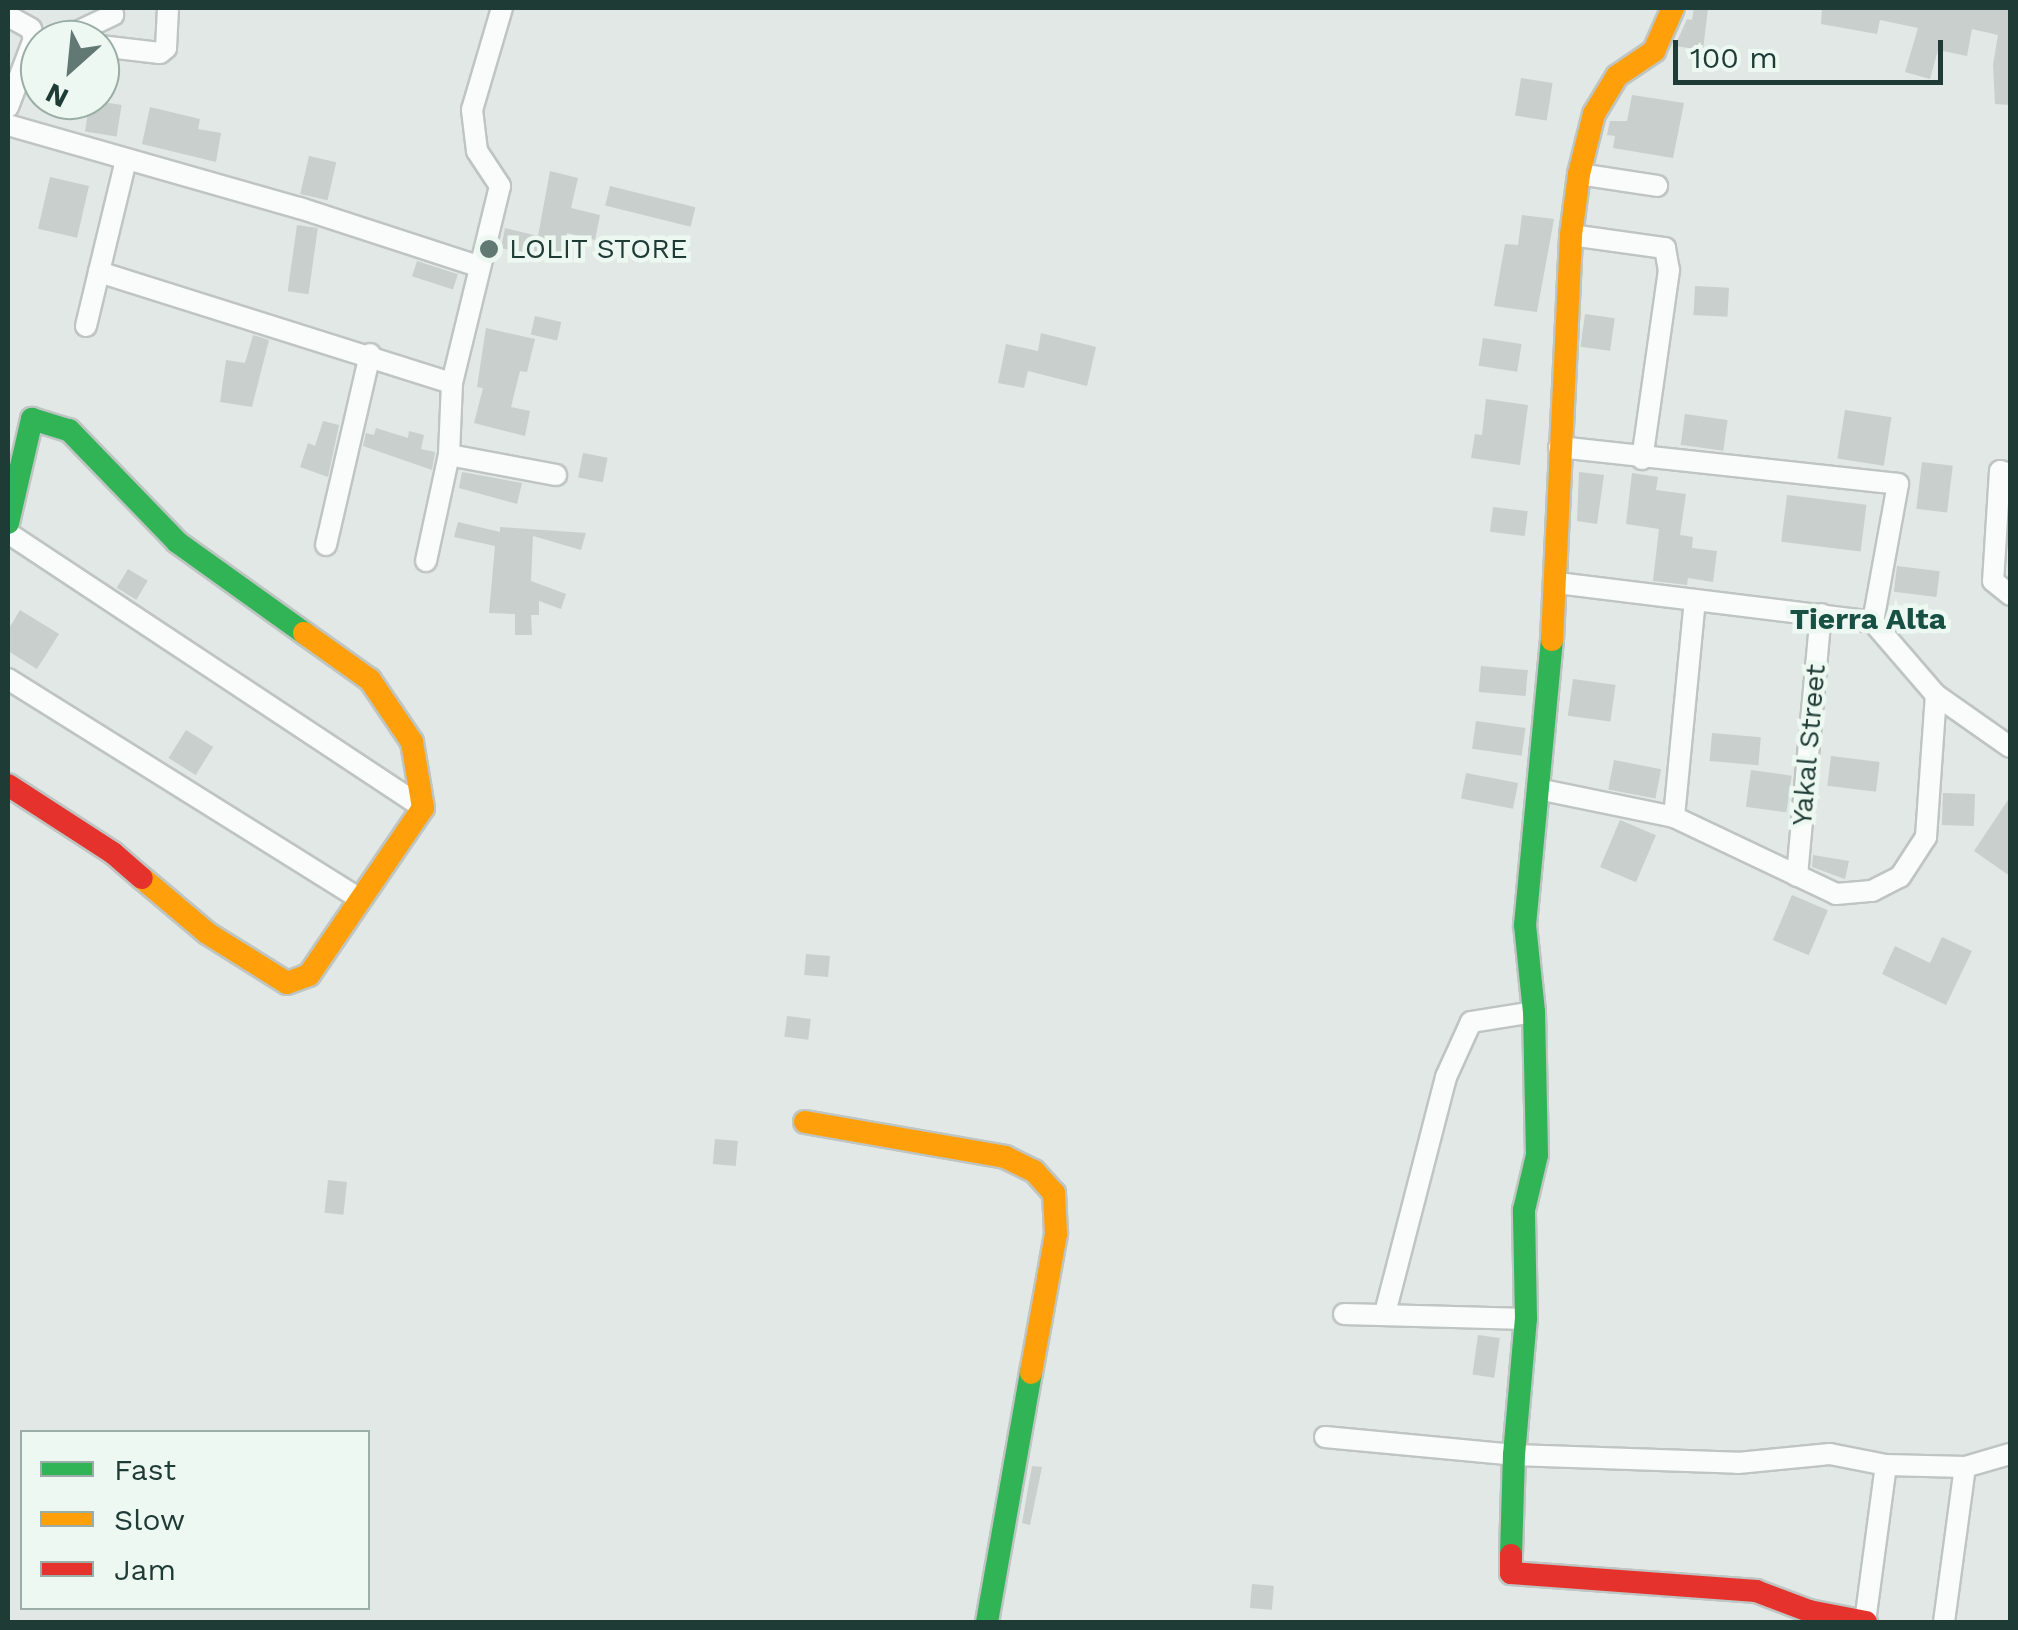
<!DOCTYPE html>
<style>
body{margin:0}
#map{position:relative;width:2018px;height:1630px;overflow:hidden;background:#e1e8e5;font-family:"Work Sans",sans-serif}
div>[style]{position:absolute}
[style*='--x']{left:calc(var(--x)*1px);top:calc(var(--y)*1px);width:calc(var(--w)*1px);rotate:calc(var(--a)*1deg)}
.building>*{inset:0;background:#c8cfcc;transform-origin:0 0}
.roads{filter:drop-shadow(2px 0 #bec5c2) drop-shadow(-2px 0 #bec5c2) drop-shadow(0 2px #bec5c2) drop-shadow(0 -2px #bec5c2)}
.street>*{height:20px;margin:-10px;padding:0 10px;transform-origin:10px;border-radius:10px;background:#fafcfb}
.fast>*{height:22px;margin:-11px;padding:0 11px;transform-origin:11px;border-radius:11px;background:#30b455}
.slow>*{height:22px;margin:-11px;padding:0 11px;transform-origin:11px;border-radius:11px;background:#ff9f0a}
.jam>*{height:22px;margin:-11px;padding:0 11px;transform-origin:11px;border-radius:11px;background:#e5322d}
.dots>*{width:28px;height:28px;translate:-50% -50%;box-sizing:border-box;border:5px solid #eef8f3;border-radius:50%}
span{translate:-50% -50%;white-space:nowrap;text-align:center;line-height:1.15;-webkit-text-stroke:9px #eef8f3;paint-order:stroke}
.poi-label{font-size:28px;color:#1e3c35}
.left{translate:0 -50%;text-align:left}
.street-label{font-size:28px;color:#1e3c35}
.neighbourhood-label{font-size:30px;color:#185044;font-weight:700}
.frame{position:absolute;inset:0;border:10px solid #1e3c35;pointer-events:none}
.legend{position:absolute;left:20px;top:1430px;width:350px;height:180px;box-sizing:border-box;background:#eef8f3;border:2px solid #9bada7;margin:0;padding:12px 18px;list-style:none;font-size:30px;color:#1e3c35}
.legend li{display:flex;align-items:center;gap:20px;height:50px}
.legend b{width:50px;border:2px solid #9bada7}
.north{position:absolute;left:20px;top:20px;width:100px;height:100px;box-sizing:border-box;background:#eef8f3;border:2px solid #9bada7;border-radius:50%;rotate:207deg;font-size:28px;font-weight:700;line-height:40px;text-align:center;color:#1e3c35}
.north::after{content:'';display:block;margin:auto;width:35px;height:45px;background:#627873;clip-path:polygon(50% 0,100% 100%,50% 72%,0 100%)}
.scale{position:absolute;left:1673px;top:40px;width:270px;height:45px;box-sizing:border-box;border:5px solid #1e3c35;border-top:0;padding-left:12px;font-size:30px;line-height:35px;white-space:nowrap;color:#1e3c35;-webkit-text-stroke:8px #eef8f3;paint-order:stroke}
</style>
<div id="map">
<div class="building">
<i style="clip-path:polygon(1694px 8px,1708px 8px,1703px 50px,1675px 46px,1687px 19px,1692px 20px)"></i>
<i style="clip-path:polygon(1822px 8px,2010px 8px,2010px 105px,1995px 104px,1993px 65px,1998px 35px,1972px 29px,1967px 56px,1938px 50px,1930px 79px,1905px 72px,1918px 28px,1880px 20px,1877px 34px,1821px 24px)"></i>
<i style="left:1521px;top:78px;width:32px;height:38px;rotate:9deg"></i>
<i style="clip-path:polygon(1632px 95px,1684px 103px,1673px 158px,1613px 148px,1615px 136px,1607px 135px,1610px 121px,1627px 121px)"></i>
<i style="left:90px;top:100px;width:32px;height:32px;rotate:9deg"></i>
<i style="clip-path:polygon(150px 107px,200px 119px,198px 129px,221px 133px,216px 162px,142px 144px)"></i>
<i style="left:309px;top:156px;width:28px;height:39px;rotate:13deg"></i>
<i style="clip-path:polygon(550px 171px,578px 178px,571px 208px,600px 215px,595px 240px,567px 233px,561px 262px,501px 248px,505px 228px,538px 236px)"></i>
<i style="left:50px;top:177px;width:40px;height:53px;rotate:13deg"></i>
<i style="left:610px;top:186px;width:88px;height:20px;rotate:14deg"></i>
<i style="clip-path:polygon(1522px 215px,1554px 219px,1537px 312px,1494px 306px,1505px 244px,1518px 245px)"></i>
<i style="left:297px;top:225px;width:21px;height:67px;rotate:8deg"></i>
<i style="left:417px;top:261px;width:43px;height:16px;rotate:18deg"></i>
<i style="left:1695px;top:286px;width:34px;height:29px;rotate:3deg"></i>
<i style="left:1585px;top:314px;width:30px;height:33px;rotate:8deg"></i>
<i style="left:535px;top:316px;width:27px;height:19px;rotate:13deg"></i>
<i style="clip-path:polygon(486px 328px,535px 339px,527px 372px,520px 371px,511px 407px,530px 411px,525px 436px,474px 423px,483px 388px,477px 387px)"></i>
<i style="clip-path:polygon(1041px 333px,1096px 347px,1087px 386px,1028px 371px,1024px 388px,998px 383px,1006px 344px,1038px 351px)"></i>
<i style="clip-path:polygon(253px 335px,269px 340px,252px 407px,220px 402px,226px 360px,245px 363px)"></i>
<i style="left:1483px;top:338px;width:39px;height:28px;rotate:9deg"></i>
<i style="clip-path:polygon(1486px 399px,1528px 405px,1520px 465px,1471px 458px,1475px 434px,1482px 435px)"></i>
<i style="left:1845px;top:410px;width:47px;height:49px;rotate:9deg"></i>
<i style="left:1685px;top:414px;width:43px;height:31px;rotate:8deg"></i>
<i style="clip-path:polygon(323px 421px,339px 425px,328px 477px,300px 467px,308px 443px,315px 446px)"></i>
<i style="clip-path:polygon(376px 428px,408px 438px,409px 431px,424px 435px,421px 449px,435px 452px,432px 470px,363px 446px,366px 433px,374px 435px)"></i>
<i style="left:583px;top:453px;width:25px;height:25px;rotate:11deg"></i>
<i style="left:1922px;top:462px;width:31px;height:47px;rotate:7deg"></i>
<i style="clip-path:polygon(462px 472px,522px 483px,517px 504px,459px 488px)"></i>
<i style="clip-path:polygon(1579px 472px,1604px 475px,1597px 524px,1577px 521px)"></i>
<i style="clip-path:polygon(1632px 473px,1658px 477px,1656px 490px,1686px 494px,1680px 535px,1693px 537px,1692px 548px,1717px 551px,1713px 582px,1688px 578px,1687px 585px,1653px 581px,1659px 529px,1626px 524px)"></i>
<i style="left:1787px;top:495px;width:80px;height:47px;rotate:7deg"></i>
<i style="left:1493px;top:507px;width:35px;height:25px;rotate:7deg"></i>
<i style="clip-path:polygon(458px 522px,500px 532px,500px 527px,586px 533px,581px 550px,533px 536px,531px 581px,566px 594px,561px 609px,539px 601px,539px 615px,531px 615px,532px 635px,515px 635px,515px 614px,489px 613px,495px 546px,454px 537px)"></i>
<i style="left:1897px;top:566px;width:43px;height:26px;rotate:7deg"></i>
<i style="left:128px;top:569px;width:23px;height:22px;rotate:31deg"></i>
<i style="clip-path:polygon(20px 610px,59px 634px,37px 669px,8px 651px,8px 630px)"></i>
<i style="left:1481px;top:666px;width:47px;height:26px;rotate:5deg"></i>
<i style="left:1573px;top:679px;width:43px;height:37px;rotate:8deg"></i>
<i style="left:1476px;top:721px;width:50px;height:28px;rotate:8deg"></i>
<i style="left:186px;top:730px;width:32px;height:33px;rotate:32deg"></i>
<i style="left:1712px;top:733px;width:49px;height:28px;rotate:5deg"></i>
<i style="left:1831px;top:756px;width:49px;height:30px;rotate:7deg"></i>
<i style="left:1614px;top:760px;width:48px;height:30px;rotate:11deg"></i>
<i style="left:1751px;top:770px;width:41px;height:37px;rotate:8deg"></i>
<i style="left:1466px;top:773px;width:53px;height:26px;rotate:11deg"></i>
<i style="left:1943px;top:793px;width:32px;height:32px;rotate:2deg"></i>
<i style="clip-path:polygon(2010px 797px,2010px 876px,1974px 851px)"></i>
<i style="left:1620px;top:820px;width:39px;height:51px;rotate:23deg"></i>
<i style="clip-path:polygon(1813px 855px,1849px 861px,1845px 879px,1812px 867px)"></i>
<i style="left:1792px;top:895px;width:39px;height:49px;rotate:23deg"></i>
<i style="clip-path:polygon(1942px 937px,1972px 951px,1946px 1005px,1882px 974px,1895px 946px,1930px 963px)"></i>
<i style="left:806px;top:954px;width:24px;height:21px;rotate:5deg"></i>
<i style="left:787px;top:1016px;width:24px;height:21px;rotate:7deg"></i>
<i style="left:715px;top:1139px;width:23px;height:25px;rotate:5deg"></i>
<i style="left:328px;top:1180px;width:19px;height:33px;rotate:6deg"></i>
<i style="left:1478px;top:1335px;width:22px;height:40px;rotate:8deg"></i>
<i style="clip-path:polygon(1032px 1466px,1042px 1467px,1030px 1525px,1022px 1523px)"></i>
<i style="left:1252px;top:1584px;width:22px;height:24px;rotate:5deg"></i>
</div>
<div class="roads">
<div class="street">
<i style="--x:502;--y:8;--w:106;--a:106.4"></i>
<i style="--x:472;--y:110;--w:41;--a:83"></i>
<i style="--x:477;--y:151;--w:42;--a:56.7"></i>
<i style="--x:500;--y:186;--w:203;--a:103.7"></i>
<i style="--x:452;--y:383;--w:72;--a:92.4"></i>
<i style="--x:449;--y:455;--w:109;--a:10.6"></i>
<i style="--x:8;--y:16;--w:26;--a:29"></i>
<i style="--x:31;--y:29;--w:10;--a:73"></i>
<i style="--x:60;--y:40;--w:59;--a:-25.3"></i>
<i style="--x:100;--y:46;--w:60;--a:6.7"></i>
<i style="--x:160;--y:53;--w:8;--a:-40"></i>
<i style="--x:166;--y:48;--w:40;--a:-87.1"></i>
<i style="--x:8;--y:107;--w:73;--a:-69.1"></i>
<i style="--x:34;--y:39;--w:15;--a:4"></i>
<i style="--x:8;--y:125;--w:304;--a:15.9"></i>
<i style="--x:300;--y:208;--w:189;--a:18.1"></i>
<i style="--x:126;--y:160;--w:115;--a:103.6"></i>
<i style="--x:99;--y:272;--w:370;--a:17.5"></i>
<i style="--x:1579;--y:174;--w:79;--a:8.7"></i>
<i style="--x:1571;--y:235;--w:95;--a:7.9"></i>
<i style="--x:1665;--y:248;--w:22;--a:80"></i>
<i style="--x:1669;--y:270;--w:191;--a:98.1"></i>
<i style="--x:86;--y:326;--w:56;--a:-76.5"></i>
<i style="--x:1559;--y:447;--w:341;--a:6.2"></i>
<i style="--x:1898;--y:484;--w:140;--a:100.3"></i>
<i style="--x:2010;--y:474;--w:10;--a:-163"></i>
<i style="--x:2000;--y:471;--w:110;--a:93.6"></i>
<i style="--x:1993;--y:581;--w:22;--a:39"></i>
<i style="--x:8;--y:533;--w:498;--a:33.5"></i>
<i style="--x:326;--y:545;--w:196;--a:-77"></i>
<i style="--x:426;--y:561;--w:108;--a:-77.8"></i>
<i style="--x:1557;--y:583;--w:318;--a:7"></i>
<i style="--x:1873;--y:622;--w:96;--a:49.2"></i>
<i style="--x:1936;--y:695;--w:90;--a:35.1"></i>
<i style="--x:8;--y:679;--w:414;--a:32"></i>
<i style="--x:1538;--y:789;--w:139;--a:11.6"></i>
<i style="--x:1674;--y:817;--w:179;--a:25.4"></i>
<i style="--x:1836;--y:894;--w:36;--a:-5"></i>
<i style="--x:1872;--y:891;--w:31;--a:-27"></i>
<i style="--x:1900;--y:877;--w:48;--a:-57"></i>
<i style="--x:1926;--y:837;--w:142;--a:-86"></i>
<i style="--x:1674;--y:817;--w:218;--a:-84.5"></i>
<i style="--x:1797;--y:876;--w:263;--a:-84.8"></i>
<i style="--x:1385;--y:1313;--w:244;--a:-75.5"></i>
<i style="--x:1446;--y:1077;--w:60;--a:-65.6"></i>
<i style="--x:1471;--y:1022;--w:64;--a:-9"></i>
<i style="--x:1344;--y:1314;--w:182;--a:1.6"></i>
<i style="--x:1325;--y:1437;--w:190;--a:5.4"></i>
<i style="--x:1514;--y:1455;--w:224;--a:2"></i>
<i style="--x:1738;--y:1463;--w:92;--a:-5.6"></i>
<i style="--x:1830;--y:1454;--w:57;--a:11.1"></i>
<i style="--x:1886;--y:1465;--w:79;--a:1.5"></i>
<i style="--x:1965;--y:1467;--w:47;--a:-16.1"></i>
<i style="--x:1865;--y:1622;--w:158;--a:-82.4"></i>
<i style="--x:1944;--y:1622;--w:156;--a:-82.3"></i>
</div>
<div class="fast">
<i style="--x:8;--y:523;--w:107;--a:-77"></i>
<i style="--x:32;--y:419;--w:39;--a:17"></i>
<i style="--x:69;--y:430;--w:156;--a:46"></i>
<i style="--x:177;--y:542;--w:156;--a:35.6"></i>
<i style="--x:1511;--y:1555;--w:100;--a:-88.3"></i>
<i style="--x:1514;--y:1455;--w:137;--a:-85"></i>
<i style="--x:1526;--y:1319;--w:109;--a:-91.1"></i>
<i style="--x:1524;--y:1210;--w:57;--a:-76.7"></i>
<i style="--x:1537;--y:1155;--w:143;--a:-91.2"></i>
<i style="--x:1534;--y:1012;--w:87;--a:-95.9"></i>
<i style="--x:1525;--y:925;--w:286;--a:-84.6"></i>
<i style="--x:987;--y:1622;--w:253;--a:-80"></i>
</div>
<div class="slow">
<i style="--x:1552;--y:640;--w:405;--a:-87.3"></i>
<i style="--x:1571;--y:235;--w:62;--a:-82.5"></i>
<i style="--x:1579;--y:174;--w:62;--a:-76"></i>
<i style="--x:1594;--y:114;--w:44;--a:-58.8"></i>
<i style="--x:1617;--y:76;--w:45;--a:-34"></i>
<i style="--x:1654;--y:51;--w:47;--a:-66.2"></i>
<i style="--x:142;--y:878;--w:85;--a:40.2"></i>
<i style="--x:207;--y:933;--w:94;--a:32"></i>
<i style="--x:287;--y:983;--w:23;--a:-20"></i>
<i style="--x:309;--y:975;--w:202;--a:-55.7"></i>
<i style="--x:423;--y:808;--w:67;--a:-99.5"></i>
<i style="--x:412;--y:742;--w:75;--a:-124.1"></i>
<i style="--x:370;--y:680;--w:81;--a:-144.5"></i>
<i style="--x:805;--y:1122;--w:203;--a:9.9"></i>
<i style="--x:1005;--y:1157;--w:32;--a:26"></i>
<i style="--x:1034;--y:1171;--w:30;--a:48"></i>
<i style="--x:1054;--y:1193;--w:41;--a:87.2"></i>
<i style="--x:1056;--y:1234;--w:141;--a:100.2"></i>
</div>
<div class="jam">
<i style="--x:8;--y:785;--w:125;--a:32.9"></i>
<i style="--x:113;--y:853;--w:38;--a:41"></i>
<i style="--x:1511;--y:1555;--w:18;--a:90"></i>
<i style="--x:1511;--y:1573;--w:246;--a:4.2"></i>
<i style="--x:1756;--y:1591;--w:57;--a:20.7"></i>
<i style="--x:1809;--y:1611;--w:58;--a:10.9"></i>
</div>
</div>
<div class="dots">
<i style="left:489px;top:249px;background:#627873"></i>
</div>
<div class="poi-label">
<span class="left" style="left:509px;top:249px">LOLIT STORE</span>
</div>
<div class="street-label">
<span style="left:1809px;top:745px;rotate:-85deg">Yakal Street</span>
</div>
<div class="neighbourhood-label">
<span style="left:1868px;top:619px">Tierra Alta</span>
</div>
<div class="frame"></div>
<ul class="legend">
<li><b style="height:12px;background:#30b455"></b>Fast</li>
<li><b style="height:12px;background:#ff9f0a"></b>Slow</li>
<li><b style="height:12px;background:#e5322d"></b>Jam</li>
</ul>
<div class="north">N</div>
<div class="scale">100 m</div>
</div>
